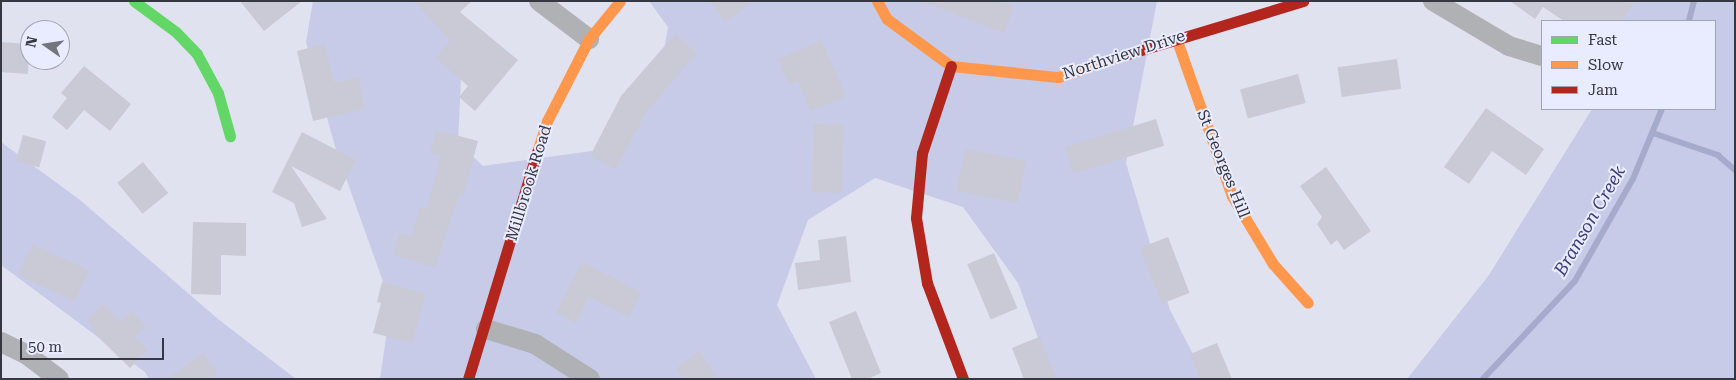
<!DOCTYPE html>
<style>
body{margin:0}
#map{position:relative;width:1736px;height:380px;overflow:hidden;background:#e1e2ef;font-family:"Roboto Serif",serif}
div>[style]{position:absolute}
[style*='--x']{left:calc(var(--x)*1px);top:calc(var(--y)*1px);width:calc(var(--w)*1px);rotate:calc(var(--a)*1deg)}
.green>*{inset:0;background:#c7cbe8}
.stream>*{height:5.5px;margin:-2.75px;padding:0 2.75px;transform-origin:2.75px;border-radius:2.75px;background:#a6aacb}
.building>*{inset:0;background:#c9cad5;transform-origin:0 0}
.street>*{height:20px;margin:-10px;padding:0 10px;transform-origin:10px;border-radius:10px;background:#b0b1b5}
.fast>*{height:11px;margin:-5.5px;padding:0 5.5px;transform-origin:5.5px;border-radius:5.5px;background:#63d668}
.slow>*{height:11px;margin:-5.5px;padding:0 5.5px;transform-origin:5.5px;border-radius:5.5px;background:#ff974d}
.jam>*{height:11px;margin:-5.5px;padding:0 5.5px;transform-origin:5.5px;border-radius:5.5px;background:#b3261e}
span{translate:-50% -50%;white-space:nowrap;text-align:center;line-height:1.15;-webkit-text-stroke:4px #e9ecff;paint-order:stroke}
.street-label{font-size:16px;color:#363841}
.water-label{font-size:18px;color:#3d4078;font-style:italic}
.frame{position:absolute;inset:0;border:2px solid #363841;pointer-events:none}
.legend{position:absolute;left:1541px;top:20px;width:175px;height:90px;box-sizing:border-box;background:#e9ecff;border:1px solid #a1a4b3;margin:0;padding:6px 9px;list-style:none;font-size:15px;color:#363841}
.legend li{display:flex;align-items:center;gap:10px;height:25px}
.legend b{width:25px;border:1px solid #a1a4b3}
.north{position:absolute;left:20px;top:20px;width:50px;height:50px;box-sizing:border-box;background:#e9ecff;border:1px solid #a1a4b3;border-radius:50%;rotate:283deg;font-size:14px;font-weight:700;line-height:20px;text-align:center;color:#363841}
.north::after{content:'';display:block;margin:auto;width:18px;height:22px;background:#72747e;clip-path:polygon(50% 0,100% 100%,50% 72%,0 100%)}
.scale{position:absolute;left:20px;top:338px;width:144px;height:22px;box-sizing:border-box;border:2px solid #363841;border-top:0;padding-left:6px;font-size:15px;line-height:18px;white-space:nowrap;color:#363841;-webkit-text-stroke:4px #e9ecff;paint-order:stroke}
</style>
<div id="map">
<div class="green">
<i style="clip-path:polygon(313px 1px,449px 1px,463px 33px,458px 143px,483px 166px,599px 150px,659px 78px,668px 27px,649px 1px,1157px 1px,1126px 163px,1170px 310px,1206px 379px,1053px 379px,1018px 283px,963px 207px,875px 178px,808px 220px,777px 305px,816px 379px,380px 379px,391px 304px,336px 150px,306px 42px)"></i>
<i style="clip-path:polygon(1618px 1px,1735px 1px,1735px 379px,1407px 379px,1489px 275px,1592px 109px,1715px 109px,1715px 21px,1613px 21px)"></i>
<i style="clip-path:polygon(1px 142px,80px 200px,218px 319px,296px 379px,149px 379px,145px 372px,1px 265px)"></i>
</div>
<div class="stream">
<i style="--x:1689;--y:21;--w:21;--a:-76"></i>
<i style="--x:1653;--y:133;--w:69;--a:18.7"></i>
<i style="--x:1718;--y:155;--w:23;--a:41"></i>
<i style="--x:1483;--y:379;--w:134;--a:-46.8"></i>
<i style="--x:1575;--y:281;--w:117;--a:-60.4"></i>
<i style="--x:1633;--y:179;--w:76;--a:-67.5"></i>
</div>
<div class="building">
<i style="clip-path:polygon(240px 1px,302px 1px,264px 31px)"></i>
<i style="clip-path:polygon(414px 1px,472px 1px,460px 12px,518px 60px,475px 111px,459px 97px,468px 86px,436px 58px,450px 41px)"></i>
<i style="clip-path:polygon(710px 1px,753px 1px,725px 22px)"></i>
<i style="clip-path:polygon(921px 1px,1001px 1px,1014px 6px,1004px 33px)"></i>
<i style="clip-path:polygon(1510px 1px,1634px 1px,1623px 21px,1564px 21px,1543px 7px,1535px 19px)"></i>
<i style="clip-path:polygon(675px 34px,697px 53px,646px 112px,616px 169px,590px 156px,621px 96px)"></i>
<i style="clip-path:polygon(822px 40px,846px 97px,810px 111px,798px 81px,788px 84px,778px 59px)"></i>
<i style="left:1px;top:42px;width:29px;height:30px;rotate:4deg"></i>
<i style="clip-path:polygon(325px 44px,334px 83px,358px 77px,365px 109px,313px 121px,297px 51px)"></i>
<i style="left:1397px;top:59px;width:30px;height:60px;rotate:82deg"></i>
<i style="clip-path:polygon(84px 66px,131px 104px,110px 131px,84px 110px,67px 130px,52px 117px,67px 98px,61px 93px)"></i>
<i style="left:1298px;top:74px;width:30px;height:60px;rotate:75deg"></i>
<i style="clip-path:polygon(1486px 108px,1544px 149px,1526px 175px,1492px 151px,1469px 184px,1444px 167px)"></i>
<i style="left:1156px;top:119px;width:28px;height:95px;rotate:73deg"></i>
<i style="left:814px;top:124px;width:30px;height:68px;rotate:2deg"></i>
<i style="clip-path:polygon(436px 130px,478px 141px,463px 196px,459px 195px,435px 268px,393px 254px,400px 233px,411px 236px,421px 206px,427px 209px,441px 156px,430px 153px)"></i>
<i style="clip-path:polygon(302px 132px,356px 160px,340px 191px,291px 166px,327px 219px,302px 227px,294px 203px,272px 192px)"></i>
<i style="left:23px;top:135px;width:24px;height:27px;rotate:15deg"></i>
<i style="left:965px;top:149px;width:62px;height:43px;rotate:11deg"></i>
<i style="left:143px;top:162px;width:40px;height:33px;rotate:51deg"></i>
<i style="clip-path:polygon(1326px 167px,1371px 231px,1344px 250px,1337px 240px,1331px 245px,1317px 224px,1322px 217px,1300px 186px)"></i>
<i style="clip-path:polygon(193px 222px,246px 223px,246px 256px,221px 255px,221px 295px,191px 294px)"></i>
<i style="clip-path:polygon(846px 236px,851px 282px,798px 290px,795px 263px,820px 260px,818px 240px)"></i>
<i style="left:1168px;top:237px;width:60px;height:30px;rotate:69deg"></i>
<i style="left:32px;top:244px;width:63px;height:34px;rotate:25deg"></i>
<i style="left:994px;top:253px;width:60px;height:29px;rotate:67deg"></i>
<i style="clip-path:polygon(582px 262px,641px 292px,629px 317px,589px 297px,576px 323px,556px 313px)"></i>
<i style="clip-path:polygon(382px 282px,426px 294px,412px 343px,373px 333px,381px 303px,377px 302px)"></i>
<i style="clip-path:polygon(103px 304px,121px 322px,131px 311px,146px 326px,135px 337px,148px 350px,130px 368px,98px 337px,87px 320px)"></i>
<i style="clip-path:polygon(856px 311px,881px 373px,867px 379px,852px 379px,829px 322px)"></i>
<i style="clip-path:polygon(1039px 337px,1057px 379px,1024px 379px,1012px 348px)"></i>
<i style="clip-path:polygon(1217px 343px,1232px 379px,1200px 379px,1190px 354px)"></i>
<i style="clip-path:polygon(699px 351px,719px 379px,683px 379px,676px 368px)"></i>
<i style="clip-path:polygon(203px 353px,218px 373px,210px 379px,167px 379px)"></i>
</div>
<div class="street">
<i style="--x:539;--y:1;--w:63;--a:37.2"></i>
<i style="--x:1433;--y:1;--w:88;--a:30.6"></i>
<i style="--x:1509;--y:46;--w:34;--a:17"></i>
<i style="--x:486;--y:329;--w:51;--a:17"></i>
<i style="--x:535;--y:344;--w:65;--a:32.5"></i>
<i style="--x:1;--y:342;--w:28;--a:26"></i>
<i style="--x:26;--y:354;--w:41;--a:37.1"></i>
</div>
<div class="fast">
<i style="--x:134;--y:1;--w:52;--a:36.4"></i>
<i style="--x:176;--y:32;--w:30;--a:46"></i>
<i style="--x:197;--y:54;--w:44;--a:61.7"></i>
<i style="--x:218;--y:93;--w:45;--a:74.4"></i>
</div>
<div class="slow">
<i style="--x:877;--y:1;--w:21;--a:61"></i>
<i style="--x:887;--y:19;--w:79;--a:36.3"></i>
<i style="--x:951;--y:66;--w:108;--a:5.9"></i>
<i style="--x:1058;--y:77;--w:74;--a:-18.2"></i>
<i style="--x:1176;--y:38;--w:168;--a:70.5"></i>
<i style="--x:1232;--y:196;--w:79;--a:58.9"></i>
<i style="--x:1273;--y:264;--w:52;--a:48.1"></i>
<i style="--x:537;--y:152;--w:33;--a:-72"></i>
<i style="--x:547;--y:121;--w:92;--a:-62.9"></i>
<i style="--x:589;--y:39;--w:49;--a:-50.8"></i>
</div>
<div class="jam">
<i style="--x:1128;--y:54;--w:183;--a:-16.8"></i>
<i style="--x:951;--y:66;--w:92;--a:108.4"></i>
<i style="--x:922;--y:153;--w:65;--a:95.3"></i>
<i style="--x:916;--y:218;--w:66;--a:80.4"></i>
<i style="--x:927;--y:283;--w:103;--a:69.4"></i>
<i style="--x:468;--y:379;--w:237;--a:-73.1"></i>
</div>
<div class="street-label">
<span style="left:1124px;top:55px;rotate:-18deg">Northview Drive</span>
<span style="left:1223px;top:164px;rotate:68deg">St Georges Hill</span>
<span style="left:529px;top:183px;rotate:-73deg">Millbrook Road</span>
</div>
<div class="water-label">
<span style="left:1590px;top:221px;rotate:-60deg">Branson Creek</span>
</div>
<div class="frame"></div>
<ul class="legend">
<li><b style="height:6px;background:#63d668"></b>Fast</li>
<li><b style="height:6px;background:#ff974d"></b>Slow</li>
<li><b style="height:6px;background:#b3261e"></b>Jam</li>
</ul>
<div class="north">N</div>
<div class="scale">50 m</div>
</div>
